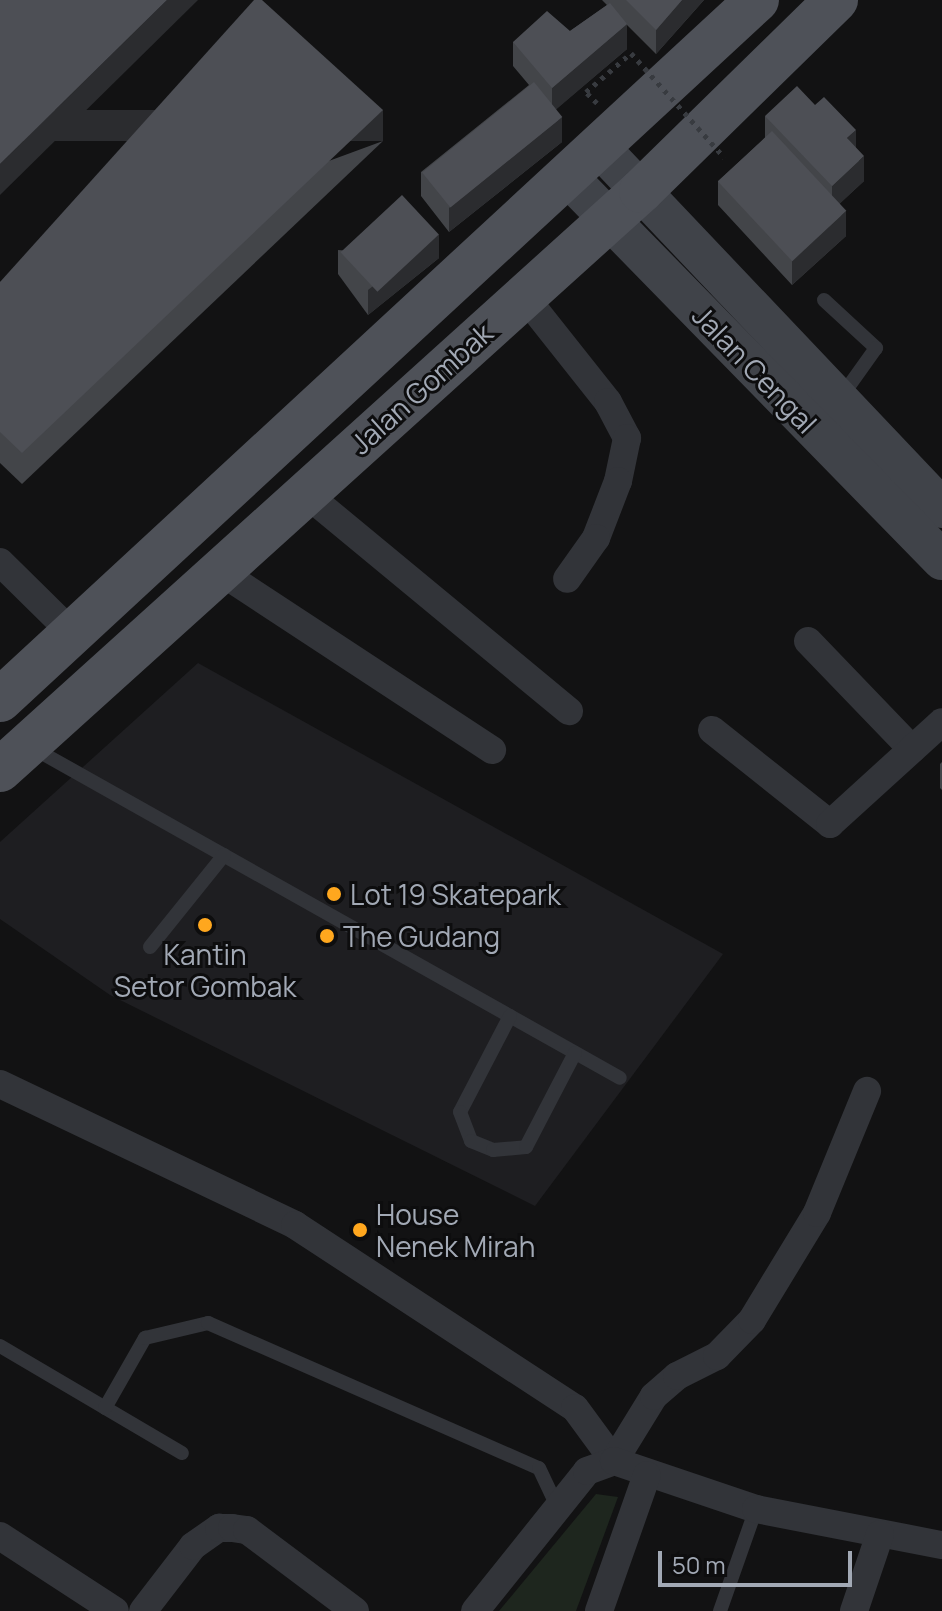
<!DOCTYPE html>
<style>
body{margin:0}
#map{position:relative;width:942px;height:1611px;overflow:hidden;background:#121213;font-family:Manrope,sans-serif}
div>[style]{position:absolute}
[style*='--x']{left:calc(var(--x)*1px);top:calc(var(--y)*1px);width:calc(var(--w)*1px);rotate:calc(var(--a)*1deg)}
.built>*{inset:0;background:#1e1e21}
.green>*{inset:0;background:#1e261e}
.path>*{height:5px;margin-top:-2.5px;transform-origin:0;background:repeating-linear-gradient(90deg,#383b40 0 4px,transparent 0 10px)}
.lane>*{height:14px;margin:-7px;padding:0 7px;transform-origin:7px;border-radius:7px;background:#323439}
.street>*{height:28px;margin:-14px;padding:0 14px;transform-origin:14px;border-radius:14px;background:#323439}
.secondary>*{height:40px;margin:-20px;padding:0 20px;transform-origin:20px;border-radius:20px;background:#404349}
.primary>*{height:44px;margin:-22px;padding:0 22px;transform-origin:22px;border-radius:22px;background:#4e5158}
.path-bridge>*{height:5px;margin-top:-2.5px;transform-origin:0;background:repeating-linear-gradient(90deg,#383b40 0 4px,transparent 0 10px)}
.wall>*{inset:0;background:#434549}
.shaded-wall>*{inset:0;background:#2b2c2f;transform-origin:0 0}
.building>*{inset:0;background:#4d4f55;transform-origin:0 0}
.dots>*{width:22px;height:22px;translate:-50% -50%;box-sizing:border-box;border:4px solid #0d0d0e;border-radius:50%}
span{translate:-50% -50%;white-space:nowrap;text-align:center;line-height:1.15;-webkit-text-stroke:6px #0d0d0e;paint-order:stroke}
.street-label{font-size:28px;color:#a2a9b5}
.poi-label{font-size:28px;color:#a2a9b5}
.left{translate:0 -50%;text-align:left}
.scale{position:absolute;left:658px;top:1551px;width:194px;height:36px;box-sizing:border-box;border:4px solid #a2a9b5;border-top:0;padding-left:10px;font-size:24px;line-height:28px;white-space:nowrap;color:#a2a9b5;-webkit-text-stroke:6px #0d0d0e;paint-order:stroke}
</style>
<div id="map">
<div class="built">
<i style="clip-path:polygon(198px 663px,723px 954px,535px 1206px,110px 995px,0 919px,0 842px)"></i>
</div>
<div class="green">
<i style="clip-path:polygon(596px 1494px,618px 1497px,576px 1611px,499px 1611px)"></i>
</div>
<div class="path">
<i style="--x:597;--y:103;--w:16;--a:-135"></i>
<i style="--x:586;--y:92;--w:60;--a:-40.9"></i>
</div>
<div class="lane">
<i style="--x:824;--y:300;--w:71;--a:42.7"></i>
<i style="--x:876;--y:348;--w:60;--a:125.5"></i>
<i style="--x:33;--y:748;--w:673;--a:29.34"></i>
<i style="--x:150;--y:947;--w:118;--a:-51.2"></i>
<i style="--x:510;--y:1016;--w:108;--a:117.5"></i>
<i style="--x:460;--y:1112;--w:31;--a:69"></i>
<i style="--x:471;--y:1141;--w:24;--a:22"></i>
<i style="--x:493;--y:1150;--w:33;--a:-5"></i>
<i style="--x:526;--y:1147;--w:106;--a:-62.5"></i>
<i style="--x:0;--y:1346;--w:211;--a:30.5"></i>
<i style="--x:105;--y:1408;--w:81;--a:-60.3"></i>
<i style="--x:145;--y:1338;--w:65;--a:-13.4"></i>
<i style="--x:208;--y:1323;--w:361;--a:23.7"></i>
<i style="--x:539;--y:1468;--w:42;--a:64.7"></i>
<i style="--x:720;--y:1611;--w:108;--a:-70.6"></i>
</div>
<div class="street">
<i style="--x:524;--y:296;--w:135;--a:51.6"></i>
<i style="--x:608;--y:402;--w:41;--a:62.2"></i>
<i style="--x:627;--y:438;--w:44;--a:101.8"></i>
<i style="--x:618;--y:481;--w:61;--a:111.1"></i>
<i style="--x:596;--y:538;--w:50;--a:125.3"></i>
<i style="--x:304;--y:492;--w:344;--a:39.6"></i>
<i style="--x:0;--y:562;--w:103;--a:44.6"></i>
<i style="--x:218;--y:570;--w:328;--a:33.3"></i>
<i style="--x:808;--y:641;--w:150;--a:46.1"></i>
<i style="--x:712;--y:730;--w:151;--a:38.5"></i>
<i style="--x:830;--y:824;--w:151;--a:-42.3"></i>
<i style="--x:0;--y:1084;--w:327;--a:25.5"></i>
<i style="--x:295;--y:1225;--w:334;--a:33.2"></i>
<i style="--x:575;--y:1408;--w:66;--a:53.7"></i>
<i style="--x:614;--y:1461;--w:76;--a:-58.4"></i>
<i style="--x:654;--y:1396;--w:30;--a:-41"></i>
<i style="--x:677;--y:1376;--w:45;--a:-26.6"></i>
<i style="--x:717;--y:1356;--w:50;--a:-45.8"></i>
<i style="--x:752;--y:1320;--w:125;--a:-58.7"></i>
<i style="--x:817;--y:1213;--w:132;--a:-67.7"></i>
<i style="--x:0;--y:1536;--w:137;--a:33.1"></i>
<i style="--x:143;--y:1611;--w:82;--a:-52.4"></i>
<i style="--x:193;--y:1546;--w:32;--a:-35"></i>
<i style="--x:219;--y:1528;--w:13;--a:0"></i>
<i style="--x:232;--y:1528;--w:15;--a:8"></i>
<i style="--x:247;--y:1530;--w:135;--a:36.9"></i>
<i style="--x:475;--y:1611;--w:179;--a:-51.3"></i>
<i style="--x:587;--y:1471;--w:29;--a:-20"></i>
<i style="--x:614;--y:1461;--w:150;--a:18.7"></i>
<i style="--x:756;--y:1509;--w:189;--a:11"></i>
<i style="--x:599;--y:1611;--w:144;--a:-70.6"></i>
<i style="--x:854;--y:1611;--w:81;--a:-71.3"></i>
</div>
<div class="secondary">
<i style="--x:601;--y:149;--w:495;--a:46.5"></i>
<i style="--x:569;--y:178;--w:534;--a:45.68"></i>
</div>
<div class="primary">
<i style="--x:0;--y:700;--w:1031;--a:-42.76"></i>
<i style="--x:0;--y:770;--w:864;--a:-42.09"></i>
<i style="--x:641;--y:191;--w:273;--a:-44.4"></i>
</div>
<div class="path-bridge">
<i style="--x:631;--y:53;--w:140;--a:48.2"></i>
</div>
<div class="wall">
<i style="clip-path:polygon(602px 0,704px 0,656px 54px,627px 25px,627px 49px,556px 109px,562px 142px,449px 232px,421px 196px,421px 172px,529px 85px,513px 66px,513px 42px,570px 31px,607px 5px)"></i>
<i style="clip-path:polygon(765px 116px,856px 148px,864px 181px,839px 204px,846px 236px,792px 285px,718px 205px,718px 181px,765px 138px)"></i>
<i style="clip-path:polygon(383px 141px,22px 484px,0 463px,0 282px)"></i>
<i style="clip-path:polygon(338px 250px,439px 258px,368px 315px,338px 274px)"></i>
<i style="clip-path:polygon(942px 762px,942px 790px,940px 788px,940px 764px)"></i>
</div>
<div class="shaded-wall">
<i style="clip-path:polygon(167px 0,198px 0,0 195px,0 164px)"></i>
<i style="clip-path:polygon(682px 0,704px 0,656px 54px,656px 30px)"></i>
<i style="clip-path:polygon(627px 24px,627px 49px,552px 113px,552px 88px)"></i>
<i style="left:383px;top:110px;width:31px;height:498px;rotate:90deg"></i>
<i style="clip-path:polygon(562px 117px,562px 142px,449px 232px,449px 208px)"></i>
<i style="clip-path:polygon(856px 130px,856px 154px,847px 138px)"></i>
<i style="clip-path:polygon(864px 156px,864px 181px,832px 211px,832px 186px)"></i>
<i style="clip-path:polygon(846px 211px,846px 236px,792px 285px,792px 260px)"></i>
<i style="clip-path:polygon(439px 234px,439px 258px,368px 315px,368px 290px)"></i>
</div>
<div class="building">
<i style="clip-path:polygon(0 0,167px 0,0 164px)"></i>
<i style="clip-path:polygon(254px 0,262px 0,383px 110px,22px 453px,0 432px,0 282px)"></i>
<i style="clip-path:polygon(626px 0,682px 0,656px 30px)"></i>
<i style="clip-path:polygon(610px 3px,627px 24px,552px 88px,513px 42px,547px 11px,570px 31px)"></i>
<i style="left:534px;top:82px;width:45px;height:144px;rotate:51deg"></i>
<i style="clip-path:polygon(797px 86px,815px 105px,824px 97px,856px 130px,847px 138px,864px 156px,832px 186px,765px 116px)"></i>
<i style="left:772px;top:131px;width:109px;height:74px;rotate:47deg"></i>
<i style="left:402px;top:195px;width:54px;height:84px;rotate:47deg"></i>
</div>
<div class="dots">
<i style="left:334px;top:894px;background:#ffa71e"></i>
<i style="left:205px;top:925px;background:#ffa71e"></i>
<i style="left:327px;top:936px;background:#ffa71e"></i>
<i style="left:360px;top:1230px;background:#ffa71e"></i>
</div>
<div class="street-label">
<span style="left:755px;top:369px;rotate:46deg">Jalan Cengal</span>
<span style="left:421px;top:388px;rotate:-42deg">Jalan Gombak</span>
</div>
<div class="poi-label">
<span class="left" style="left:350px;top:894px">Lot 19 Skatepark</span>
<span class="left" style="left:343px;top:936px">The Gudang</span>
<span style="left:205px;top:970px">Kantin<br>Setor Gombak</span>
<span class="left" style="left:376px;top:1230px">House<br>Nenek Mirah</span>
</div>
<div class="scale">50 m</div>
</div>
